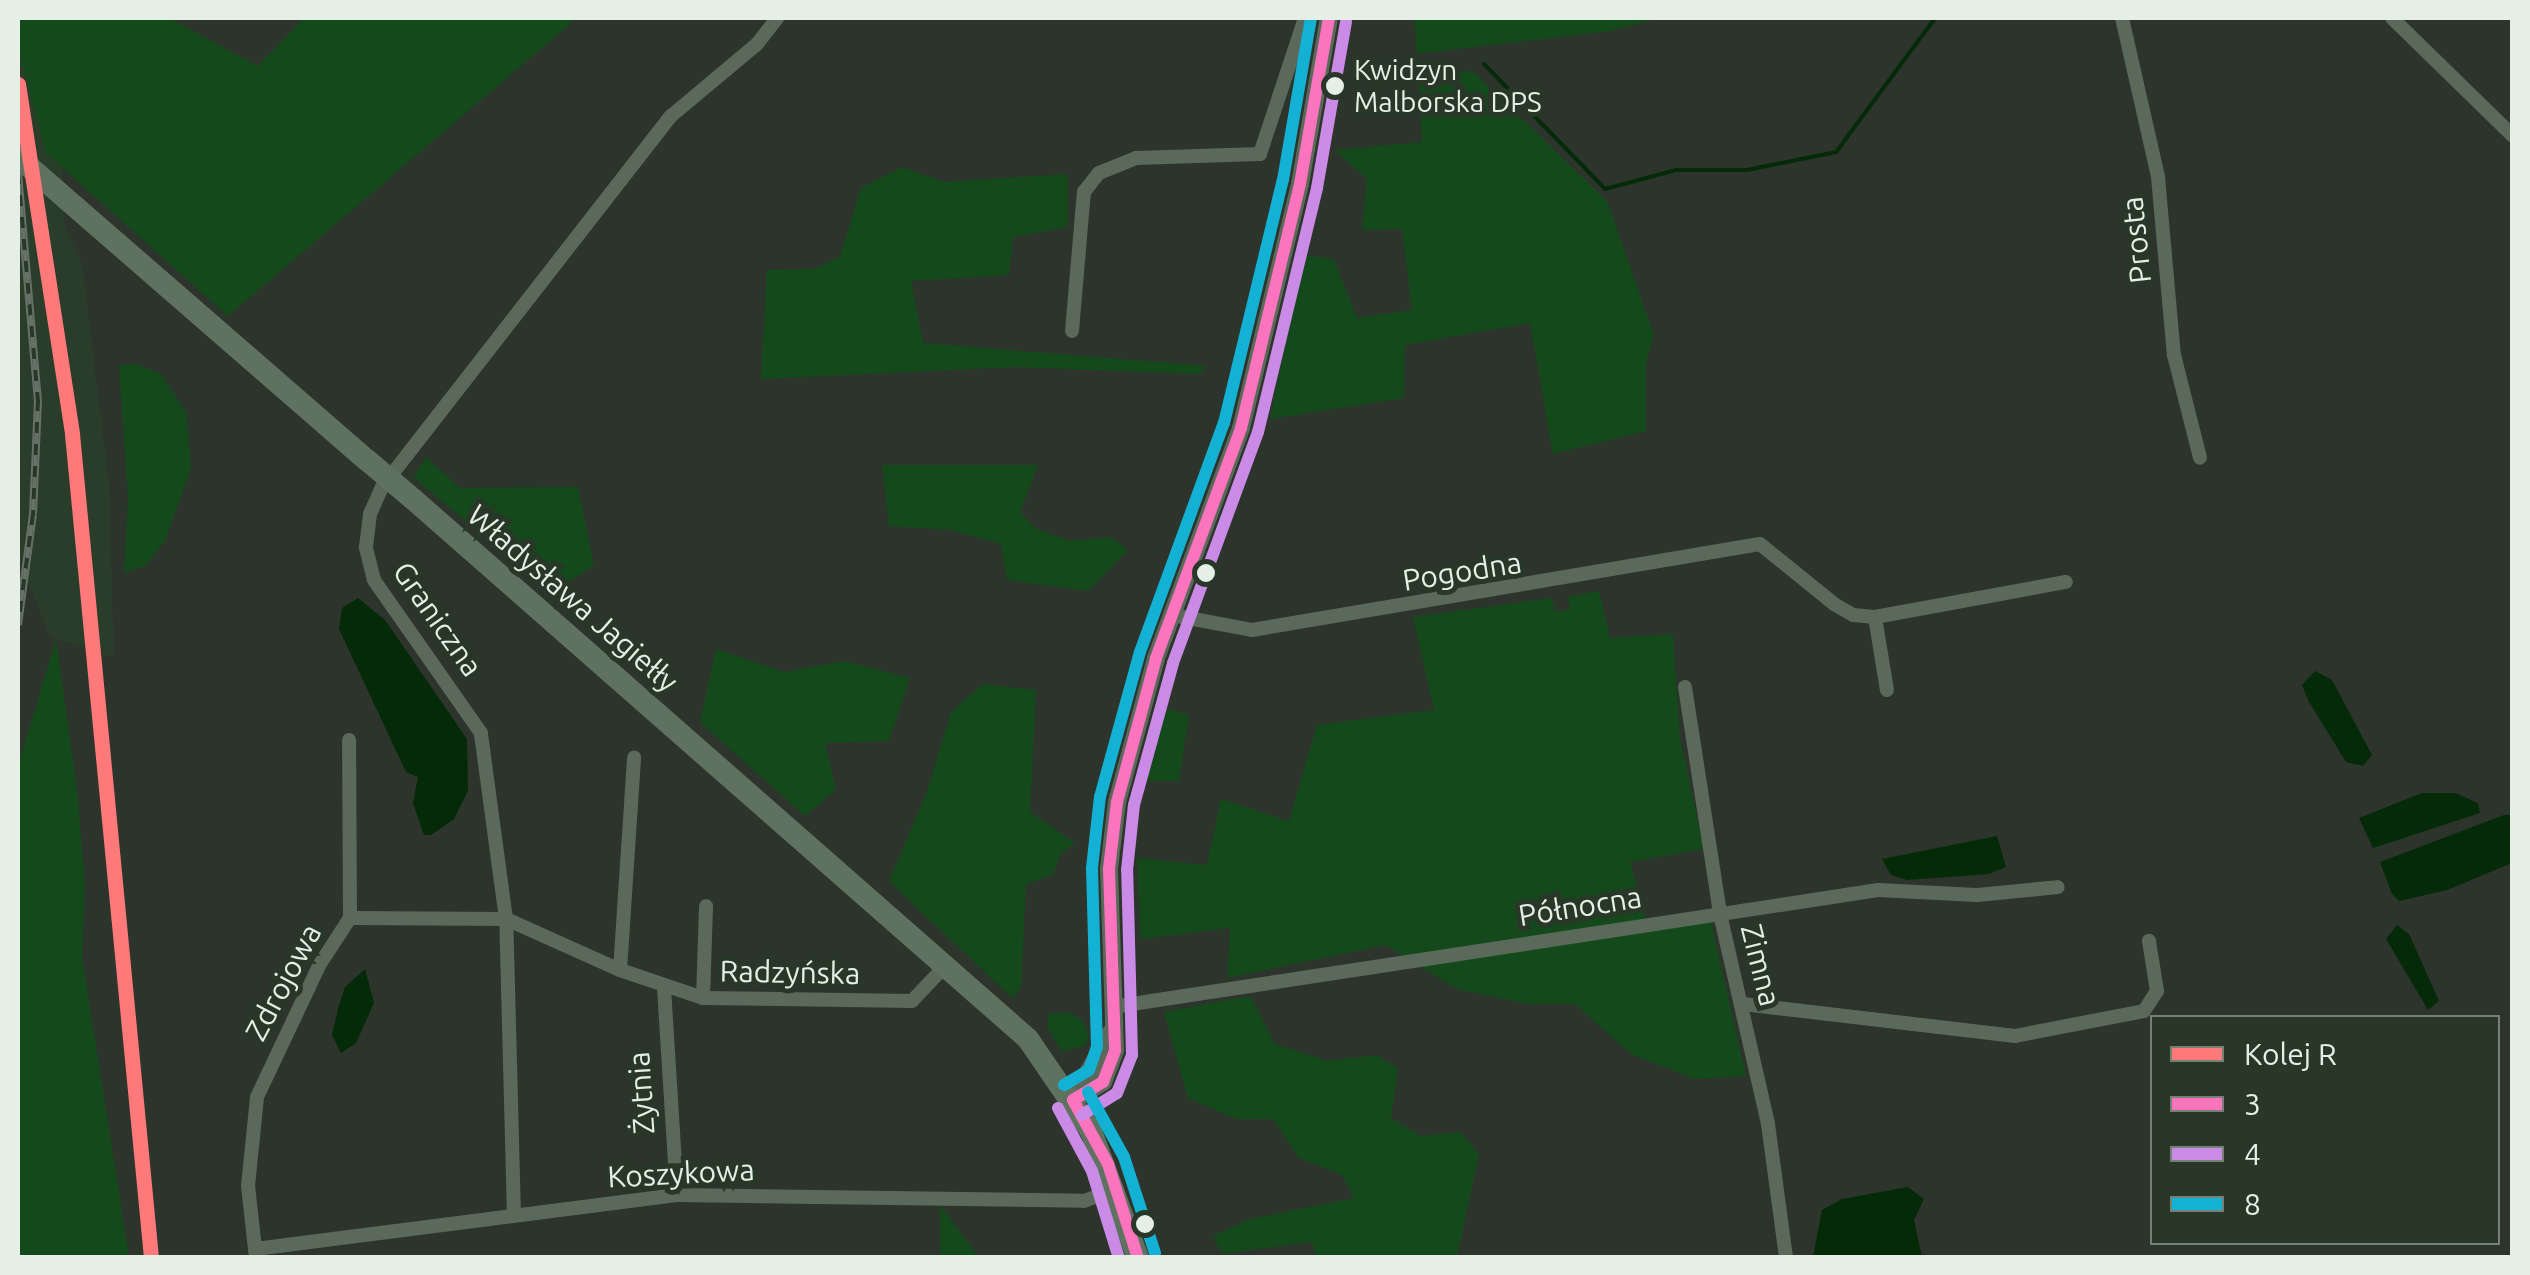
<!DOCTYPE html>
<meta charset="utf-8">
<style>
body{margin:0}
#map{position:relative;width:2530px;height:1275px;overflow:hidden;background:#2c342c;font-family:Ubuntu,sans-serif}
div>[style]{position:absolute}
[style*='--x']{left:calc(var(--x)*1px);top:calc(var(--y)*1px);width:calc(var(--w)*1px);rotate:calc(var(--a)*1deg)}
.built>*{inset:0;background:#2a3d2a}
.green>*{inset:0;background:#144a1b}
.water>*{inset:0;background:#042a08}
.stream>*{height:4px;margin:-2px;padding:0 2px;transform-origin:2px;border-radius:2px;background:#042a08}
.minor>*{height:14px;margin:-7px;padding:0 7px;transform-origin:7px;border-radius:7px;background:#5a695a}
.tertiary>*{height:18px;margin:-9px;padding:0 9px;transform-origin:9px;border-radius:9px;background:#5a695a}
.primary>*{height:22px;margin:-11px;padding:0 11px;transform-origin:11px;border-radius:11px;background:#5f7260}
.rail>*{height:8px;margin-top:-4px;transform-origin:0;background:repeating-linear-gradient(90deg,#283728 0 11px,#677267 0 22px);box-sizing:border-box;border-block:2px solid #677267}
.primary-bridge>*{height:22px;margin:-11px;padding:0 11px;transform-origin:11px;border-radius:11px;background:#5f7260}
.bus-1>*{height:12px;margin:-6px;padding:0 6px;transform-origin:6px;border-radius:6px;background:#fc73be}
.bus-2>*{height:12px;margin:-6px;padding:0 6px;transform-origin:6px;border-radius:6px;background:#ca8be6}
.bus-3>*{height:12px;margin:-6px;padding:0 6px;transform-origin:6px;border-radius:6px;background:#13b2d5}
.rail-1>*{height:15px;margin:-7.5px;padding:0 7.5px;transform-origin:7.5px;border-radius:7.5px;background:#fe7a7a}
.dots>*{width:28px;height:28px;translate:-50% -50%;box-sizing:border-box;border:5px solid #283728;border-radius:50%}
span{translate:-50% -50%;white-space:nowrap;text-align:center;line-height:1.15;-webkit-text-stroke:10px #283728;paint-order:stroke}
.bus-label{font-size:28px;color:#e5efe5}
.left{translate:0 -50%;text-align:left}
.street-label{font-size:30px;color:#e5efe5}
.frame{position:absolute;inset:0;border:20px solid #e5efe5;pointer-events:none}
.legend{position:absolute;left:2150px;top:1015px;width:350px;height:230px;box-sizing:border-box;background:#283728;border:2px solid #748174;margin:0;padding:12px 18px;list-style:none;font-size:30px;color:#e5efe5}
.legend li{display:flex;align-items:center;gap:20px;height:50px}
.legend b{width:50px;border:2px solid #748174}
</style>
<div id="map">
<div class="built">
<i style="clip-path:polygon(18px 18px,60px 145px,65px 227px,82px 263px,109px 482px,114px 658px,50px 636px,18px 558px)"></i>
</div>
<div class="green">
<i style="clip-path:polygon(18px 18px,169px 18px,258px 66px,304px 18px,577px 18px,228px 316px,46px 153px,20px 55px)"></i>
<i style="clip-path:polygon(1414px 18px,1660px 18px,1611px 31px,1417px 54px)"></i>
<i style="clip-path:polygon(1473px 71px,1607px 201px,1654px 335px,1646px 363px,1646px 431px,1553px 454px,1530px 323px,1405px 345px,1404px 398px,1270px 419px,1303px 255px,1334px 259px,1357px 318px,1412px 310px,1402px 229px,1362px 230px,1367px 179px,1335px 150px,1422px 142px,1418px 73px)"></i>
<i style="clip-path:polygon(902px 167px,944px 182px,1068px 174px,1068px 227px,1013px 237px,1009px 275px,911px 281px,923px 343px,1207px 366px,1199px 374px,1016px 367px,761px 379px,767px 270px,814px 269px,840px 257px,861px 188px)"></i>
<i style="clip-path:polygon(135px 364px,161px 374px,186px 412px,191px 468px,165px 541px,145px 566px,124px 573px,128px 498px,119px 365px)"></i>
<i style="clip-path:polygon(426px 457px,460px 488px,578px 487px,594px 566px,551px 593px,413px 477px)"></i>
<i style="clip-path:polygon(882px 465px,1038px 465px,1020px 512px,1035px 528px,1069px 541px,1111px 537px,1128px 550px,1088px 591px,1007px 580px,1001px 544px,951px 530px,889px 526px)"></i>
<i style="clip-path:polygon(1599px 591px,1610px 638px,1673px 634px,1680px 739px,1704px 849px,1630px 862px,1648px 926px,1710px 918px,1746px 1076px,1694px 1079px,1631px 1054px,1575px 1004px,1529px 1004px,1457px 989px,1386px 945px,1227px 978px,1230px 928px,1141px 939px,1137px 858px,1207px 865px,1221px 799px,1289px 821px,1317px 725px,1434px 710px,1413px 617px,1552px 598px,1555px 612px,1570px 609px,1568px 597px)"></i>
<i style="clip-path:polygon(56px 639px,77px 790px,85px 885px,82px 957px,129px 1257px,18px 1257px,18px 766px)"></i>
<i style="clip-path:polygon(716px 649px,784px 672px,845px 661px,910px 678px,889px 741px,825px 743px,836px 790px,805px 816px,700px 722px)"></i>
<i style="clip-path:polygon(983px 684px,1036px 690px,1030px 812px,1075px 843px,1060px 855px,1053px 875px,1026px 884px,1021px 987px,1013px 999px,889px 881px,927px 792px,951px 712px)"></i>
<i style="clip-path:polygon(1158px 706px,1189px 715px,1179px 781px,1137px 781px)"></i>
<i style="clip-path:polygon(1250px 996px,1275px 1044px,1328px 1061px,1376px 1055px,1398px 1068px,1391px 1118px,1421px 1136px,1460px 1132px,1479px 1154px,1457px 1257px,1316px 1257px,1312px 1242px,1222px 1254px,1213px 1236px,1250px 1219px,1354px 1198px,1342px 1175px,1299px 1158px,1273px 1119px,1236px 1119px,1188px 1098px,1164px 1012px)"></i>
<i style="clip-path:polygon(1068px 1012px,1082px 1020px,1089px 1036px,1085px 1046px,1061px 1051px,1047px 1026px,1049px 1014px)"></i>
<i style="clip-path:polygon(940px 1205px,979px 1257px,940px 1257px)"></i>
</div>
<div class="water">
<i style="clip-path:polygon(358px 598px,385px 620px,467px 739px,468px 791px,454px 819px,431px 835px,424px 835px,413px 803px,418px 777px,406px 772px,339px 629px,342px 608px)"></i>
<i style="clip-path:polygon(2315px 671px,2332px 680px,2372px 755px,2363px 766px,2346px 762px,2308px 700px,2302px 685px)"></i>
<i style="clip-path:polygon(2422px 793px,2455px 793px,2478px 803px,2480px 813px,2373px 848px,2359px 818px)"></i>
<i style="clip-path:polygon(2504px 815px,2512px 815px,2512px 863px,2447px 890px,2399px 901px,2392px 894px,2380px 862px)"></i>
<i style="clip-path:polygon(1997px 836px,2006px 867px,1988px 874px,1907px 880px,1891px 875px,1882px 859px)"></i>
<i style="clip-path:polygon(2397px 925px,2409px 934px,2439px 1001px,2428px 1010px,2386px 939px)"></i>
<i style="clip-path:polygon(365px 969px,374px 1003px,356px 1043px,341px 1053px,332px 1035px,339px 1005px,345px 987px)"></i>
<i style="clip-path:polygon(1908px 1187px,1924px 1199px,1914px 1220px,1922px 1257px,1813px 1257px,1822px 1210px,1842px 1199px)"></i>
</div>
<div class="stream">
<i style="--x:1484;--y:64;--w:174;--a:45.9"></i>
<i style="--x:1605;--y:189;--w:73;--a:-15"></i>
<i style="--x:1676;--y:170;--w:71;--a:0"></i>
<i style="--x:1747;--y:170;--w:91;--a:-11.4"></i>
<i style="--x:1836;--y:152;--w:167;--a:-53.5"></i>
</div>
<div class="minor">
<i style="--x:2122;--y:18;--w:163;--a:77.2"></i>
<i style="--x:2158;--y:177;--w:179;--a:84.9"></i>
<i style="--x:2174;--y:355;--w:106;--a:75.8"></i>
<i style="--x:2392;--y:18;--w:168;--a:44.3"></i>
<i style="--x:1072;--y:331;--w:140;--a:-85.1"></i>
<i style="--x:1084;--y:192;--w:24;--a:-52"></i>
<i style="--x:1099;--y:173;--w:40;--a:-22"></i>
<i style="--x:1136;--y:158;--w:124;--a:-1.8"></i>
<i style="--x:1260;--y:154;--w:143;--a:-71.7"></i>
<i style="--x:1172;--y:615;--w:81;--a:10.6"></i>
<i style="--x:1252;--y:630;--w:515;--a:-9.61"></i>
<i style="--x:1760;--y:544;--w:95;--a:39"></i>
<i style="--x:1834;--y:604;--w:22;--a:30"></i>
<i style="--x:1853;--y:615;--w:22;--a:5"></i>
<i style="--x:1875;--y:617;--w:74;--a:80.7"></i>
<i style="--x:1875;--y:617;--w:194;--a:-10.4"></i>
<i style="--x:1685;--y:687;--w:230;--a:81.2"></i>
<i style="--x:1720;--y:914;--w:215;--a:77.1"></i>
<i style="--x:1768;--y:1124;--w:135;--a:82.3"></i>
<i style="--x:350;--y:918;--w:156;--a:0.4"></i>
<i style="--x:506;--y:919;--w:125;--a:24.1"></i>
<i style="--x:620;--y:970;--w:88;--a:18.6"></i>
<i style="--x:703;--y:998;--w:209;--a:0.8"></i>
<i style="--x:912;--y:1001;--w:52;--a:-46.5"></i>
<i style="--x:620;--y:970;--w:213;--a:-86.2"></i>
<i style="--x:664;--y:988;--w:207;--a:86.4"></i>
<i style="--x:703;--y:998;--w:92;--a:-88.1"></i>
<i style="--x:1743;--y:1004;--w:274;--a:6.7"></i>
<i style="--x:2015;--y:1036;--w:131;--a:-11"></i>
<i style="--x:2144;--y:1011;--w:24;--a:-57"></i>
<i style="--x:2157;--y:991;--w:51;--a:-99.1"></i>
<i style="--x:1112;--y:1007;--w:775;--a:-8.68"></i>
<i style="--x:1878;--y:890;--w:99;--a:2.9"></i>
<i style="--x:1977;--y:895;--w:81;--a:-5.6"></i>
<i style="--x:514;--y:1216;--w:297;--a:-91.5"></i>
<i style="--x:506;--y:919;--w:188;--a:-97.7"></i>
<i style="--x:481;--y:733;--w:187;--a:-125"></i>
<i style="--x:374;--y:580;--w:34;--a:-104"></i>
<i style="--x:366;--y:547;--w:33;--a:-83"></i>
<i style="--x:370;--y:514;--w:30;--a:-66"></i>
<i style="--x:382;--y:487;--w:470;--a:-52.1"></i>
<i style="--x:671;--y:116;--w:112;--a:-39.9"></i>
<i style="--x:757;--y:44;--w:33;--a:-52"></i>
<i style="--x:255;--y:1249;--w:63;--a:-96.3"></i>
<i style="--x:248;--y:1186;--w:89;--a:-84.2"></i>
<i style="--x:257;--y:1097;--w:147;--a:-64.7"></i>
<i style="--x:320;--y:964;--w:55;--a:-56.9"></i>
<i style="--x:350;--y:918;--w:178;--a:-90.3"></i>
<i style="--x:256;--y:1258;--w:9;--a:-96"></i>
<i style="--x:255;--y:1249;--w:425;--a:-7.3"></i>
<i style="--x:677;--y:1195;--w:407;--a:0.8"></i>
<i style="--x:1084;--y:1201;--w:35;--a:-20"></i>
</div>
<div class="tertiary">
<i style="--x:1075;--y:1095;--w:74;--a:-60"></i>
<i style="--x:1073;--y:1100;--w:35;--a:-31"></i>
<i style="--x:1103;--y:1082;--w:34;--a:-69"></i>
<i style="--x:1115;--y:1050;--w:181;--a:-91.9"></i>
<i style="--x:1109;--y:869;--w:67;--a:-83.2"></i>
<i style="--x:1117;--y:802;--w:149;--a:-74.8"></i>
<i style="--x:1156;--y:658;--w:245;--a:-69.7"></i>
<i style="--x:1241;--y:428;--w:251;--a:-76.4"></i>
<i style="--x:1300;--y:184;--w:169;--a:-80.1"></i>
</div>
<div class="primary">
<i style="--x:18;--y:157;--w:462;--a:41"></i>
<i style="--x:413;--y:499;--w:818;--a:41.28"></i>
<i style="--x:1028;--y:1039;--w:112;--a:55.6"></i>
<i style="--x:1091;--y:1131;--w:135;--a:69.7"></i>
</div>
<div class="rail">
<i style="--x:18;--y:173;--w:228;--a:85"></i>
<i style="--x:38;--y:400;--w:114;--a:92.5"></i>
<i style="--x:33;--y:514;--w:112;--a:97.7"></i>
</div>
<div class="primary-bridge">
<i style="--x:367;--y:460;--w:60;--a:40.3"></i>
</div>
<div class="bus-1">
<i style="--x:1073;--y:1100;--w:35;--a:-31"></i>
<i style="--x:1103;--y:1082;--w:34;--a:-69"></i>
<i style="--x:1115;--y:1050;--w:181;--a:-91.9"></i>
<i style="--x:1109;--y:869;--w:67;--a:-83.2"></i>
<i style="--x:1117;--y:802;--w:149;--a:-74.8"></i>
<i style="--x:1156;--y:658;--w:245;--a:-69.7"></i>
<i style="--x:1241;--y:428;--w:251;--a:-76.4"></i>
<i style="--x:1300;--y:184;--w:169;--a:-80.1"></i>
<i style="--x:1073;--y:1100;--w:73;--a:61.3"></i>
<i style="--x:1108;--y:1164;--w:99;--a:72.3"></i>
</div>
<div class="bus-2">
<i style="--x:1058;--y:1108;--w:72;--a:61.6"></i>
<i style="--x:1092;--y:1171;--w:91;--a:72.8"></i>
<i style="--x:1082;--y:1115;--w:41;--a:-32.2"></i>
<i style="--x:1117;--y:1093;--w:41;--a:-68.5"></i>
<i style="--x:1132;--y:1055;--w:185;--a:-91.5"></i>
<i style="--x:1127;--y:870;--w:65;--a:-83.9"></i>
<i style="--x:1134;--y:805;--w:147;--a:-74.6"></i>
<i style="--x:1173;--y:663;--w:246;--a:-69.8"></i>
<i style="--x:1258;--y:432;--w:251;--a:-76.4"></i>
<i style="--x:1317;--y:188;--w:169;--a:-80.1"></i>
</div>
<div class="bus-3">
<i style="--x:1064;--y:1085;--w:29;--a:-31"></i>
<i style="--x:1089;--y:1070;--w:24;--a:-71"></i>
<i style="--x:1097;--y:1047;--w:179;--a:-91.6"></i>
<i style="--x:1092;--y:868;--w:71;--a:-83.6"></i>
<i style="--x:1100;--y:797;--w:150;--a:-74.6"></i>
<i style="--x:1140;--y:652;--w:244;--a:-69.9"></i>
<i style="--x:1224;--y:423;--w:250;--a:-76.4"></i>
<i style="--x:1283;--y:180;--w:164;--a:-80.2"></i>
<i style="--x:1088;--y:1092;--w:74;--a:61"></i>
<i style="--x:1124;--y:1157;--w:101;--a:72.1"></i>
</div>
<div class="rail-1">
<i style="--x:18;--y:84;--w:354;--a:81.2"></i>
<i style="--x:72;--y:434;--w:828;--a:84.52"></i>
</div>
<div class="dots">
<i style="left:1335px;top:86px;background:#e5efe5"></i>
<i style="left:1206px;top:573px;background:#e5efe5"></i>
<i style="left:1145px;top:1224px;background:#e5efe5"></i>
</div>
<div class="bus-label">
<span class="left" style="left:1354px;top:86px">Kwidzyn<br>Malborska DPS</span>
</div>
<div class="street-label">
<span style="left:2136px;top:240px;rotate:-96deg">Prosta</span>
<span style="left:1462px;top:571px;rotate:-9deg">Pogodna</span>
<span style="left:573px;top:598px;rotate:41deg">Władysława Jagiełły</span>
<span style="left:438px;top:619px;rotate:55deg">Graniczna</span>
<span style="left:1580px;top:906px;rotate:-9deg">Północna</span>
<span style="left:1761px;top:965px;rotate:76deg">Zimna</span>
<span style="left:790px;top:972px;rotate:1deg">Radzyńska</span>
<span style="left:283px;top:982px;rotate:-62deg">Zdrojowa</span>
<span style="left:641px;top:1093px;rotate:-94deg">Żytnia</span>
<span style="left:681px;top:1173px;rotate:-3deg">Koszykowa</span>
</div>
<div class="frame"></div>
<ul class="legend">
<li><b style="height:12px;background:#fe7a7a"></b>Kolej R</li>
<li><b style="height:12px;background:#fc73be"></b>3</li>
<li><b style="height:12px;background:#ca8be6"></b>4</li>
<li><b style="height:12px;background:#13b2d5"></b>8</li>
</ul>
</div>
